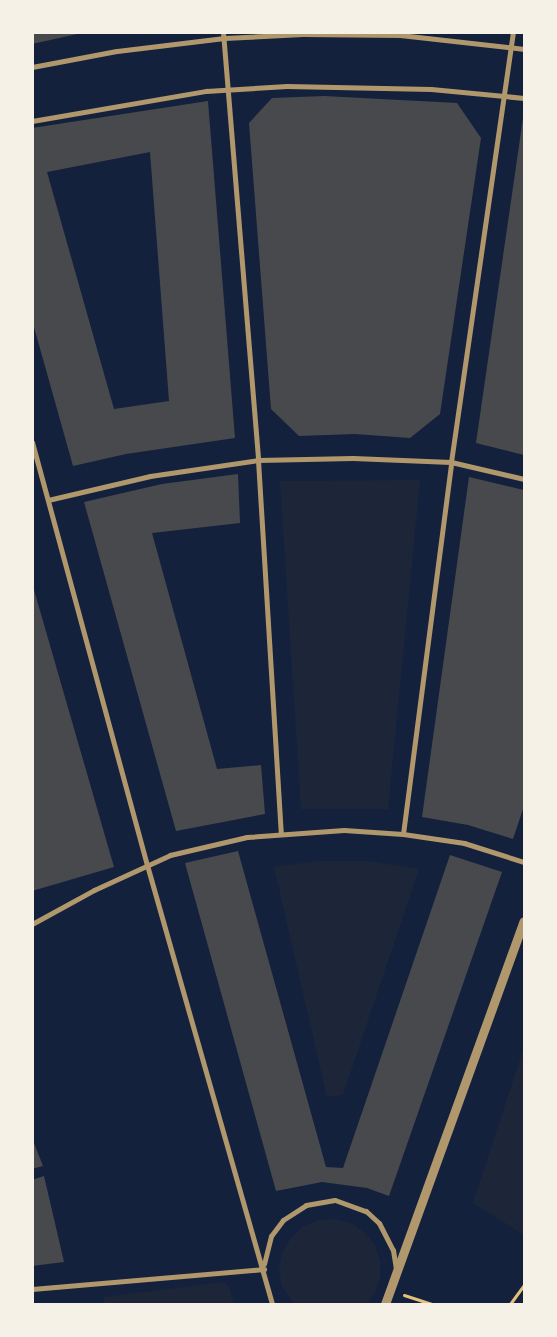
<!DOCTYPE html>
<style>
body{margin:0}
#map{position:relative;width:557px;height:1337px;overflow:hidden;background:#14213d;font-family:"Zilla Slab",serif}
div>[style]{position:absolute}
[style*='--x']{left:calc(var(--x)*1px);top:calc(var(--y)*1px);width:calc(var(--w)*1px);rotate:calc(var(--a)*1deg)}
.green>*{inset:0;background:#1d2539}
.building>*{inset:0;background:#48494c}
.path>*{height:3px;margin:-1.5px;padding:0 1.5px;transform-origin:1.5px;border-radius:1.5px;background:#e5c07b}
.minor>*{height:5px;margin:-2.5px;padding:0 2.5px;transform-origin:2.5px;border-radius:2.5px;background:#b1986c}
.tertiary>*{height:9px;margin:-4.5px;padding:0 4.5px;transform-origin:4.5px;border-radius:4.5px;background:#b1986c}
span{translate:-50% -50%;white-space:nowrap;text-align:center;line-height:1.15;-webkit-text-stroke:5px #f6f1e7;paint-order:stroke}
.frame{position:absolute;inset:0;border:34px solid #f6f1e7;pointer-events:none}
</style>
<div id="map">
<div class="green">
<i style="clip-path:polygon(420px 480px,388px 809px,301px 809px,280px 481px)"></i>
<i style="clip-path:polygon(317px 861px,367px 861px,419px 869px,343px 1095px,327px 1097px,274px 867px)"></i>
<i style="clip-path:polygon(524px 1047px,524px 1235px,473px 1203px)"></i>
<i style="clip-path:polygon(334px 1219px,351px 1223px,364px 1232px,375px 1245px,380px 1261px,380px 1277px,375px 1293px,366px 1304px,294px 1304px,282px 1286px,279px 1270px,282px 1253px,290px 1239px,302px 1227px,318px 1220px)"></i>
<i style="clip-path:polygon(223px 1282px,229px 1287px,234px 1304px,104px 1304px,104px 1297px)"></i>
</div>
<div class="building">
<i style="clip-path:polygon(32px 32px,82px 32px,82px 33px,32px 44px)"></i>
<i style="clip-path:polygon(324px 96px,457px 103px,481px 138px,440px 414px,410px 438px,355px 434px,299px 436px,271px 409px,249px 123px,272px 98px)"></i>
<i style="clip-path:polygon(evenodd,208px 101px,235px 438px,126px 454px,73px 466px,32px 320px,32px 128px,208px 101px,150px 152px,169px 401px,114px 409px,47px 172px,150px 152px)"></i>
<i style="clip-path:polygon(523px 118px,524px 118px,524px 455px,476px 443px)"></i>
<i style="clip-path:polygon(238px 474px,240px 523px,152px 533px,217px 769px,261px 765px,265px 814px,176px 831px,84px 502px,162px 484px)"></i>
<i style="clip-path:polygon(469px 477px,524px 490px,524px 806px,513px 839px,468px 825px,422px 817px)"></i>
<i style="clip-path:polygon(32px 583px,114px 867px,32px 891px)"></i>
<i style="clip-path:polygon(238px 851px,326px 1167px,343px 1168px,450px 855px,502px 872px,389px 1196px,367px 1188px,322px 1182px,276px 1191px,185px 863px)"></i>
<i style="clip-path:polygon(32px 1138px,43px 1166px,32px 1169px)"></i>
<i style="clip-path:polygon(44px 1176px,64px 1262px,32px 1266px,32px 1180px)"></i>
</div>
<div class="path">
<i style="--x:404;--y:1295;--w:29;--a:18"></i>
<i style="--x:510;--y:1304;--w:24;--a:-54"></i>
</div>
<div class="minor">
<i style="--x:223;--y:32;--w:429;--a:85.3"></i>
<i style="--x:258;--y:460;--w:374;--a:86.5"></i>
<i style="--x:32;--y:67;--w:86;--a:-10.7"></i>
<i style="--x:117;--y:51;--w:108;--a:-6.9"></i>
<i style="--x:224;--y:38;--w:79;--a:-2.9"></i>
<i style="--x:303;--y:34;--w:97;--a:0.6"></i>
<i style="--x:400;--y:35;--w:125;--a:6.4"></i>
<i style="--x:32;--y:121;--w:177;--a:-9.8"></i>
<i style="--x:206;--y:91;--w:81;--a:-3.5"></i>
<i style="--x:287;--y:86;--w:144;--a:1.2"></i>
<i style="--x:431;--y:89;--w:93;--a:5.5"></i>
<i style="--x:32;--y:442;--w:438;--a:74.8"></i>
<i style="--x:147;--y:865;--w:456;--a:74.1"></i>
<i style="--x:48;--y:500;--w:105;--a:-13.2"></i>
<i style="--x:150;--y:476;--w:109;--a:-8.4"></i>
<i style="--x:258;--y:460;--w:95;--a:-1.2"></i>
<i style="--x:353;--y:458;--w:98;--a:2.3"></i>
<i style="--x:451;--y:462;--w:75;--a:13.1"></i>
<i style="--x:403;--y:834;--w:375;--a:-82.6"></i>
<i style="--x:451;--y:462;--w:434;--a:-81.8"></i>
<i style="--x:32;--y:924;--w:71;--a:-28.7"></i>
<i style="--x:94;--y:890;--w:84;--a:-24.7"></i>
<i style="--x:170;--y:855;--w:79;--a:-13.2"></i>
<i style="--x:247;--y:837;--w:97;--a:-4.1"></i>
<i style="--x:344;--y:830;--w:59;--a:3.9"></i>
<i style="--x:403;--y:834;--w:62;--a:8.4"></i>
<i style="--x:464;--y:843;--w:63;--a:17.6"></i>
<i style="--x:264;--y:1264;--w:29;--a:-76"></i>
<i style="--x:271;--y:1236;--w:20;--a:-53"></i>
<i style="--x:283;--y:1220;--w:27;--a:-33"></i>
<i style="--x:306;--y:1205;--w:29;--a:-10"></i>
<i style="--x:335;--y:1200;--w:33;--a:20"></i>
<i style="--x:366;--y:1211;--w:18;--a:43"></i>
<i style="--x:379;--y:1223;--w:30;--a:63"></i>
<i style="--x:393;--y:1250;--w:19;--a:81"></i>
<i style="--x:32;--y:1289;--w:233;--a:-4.9"></i>
</div>
<div class="tertiary">
<i style="--x:385;--y:1304;--w:407;--a:-70.1"></i>
</div>
<div class="frame"></div>
</div>
